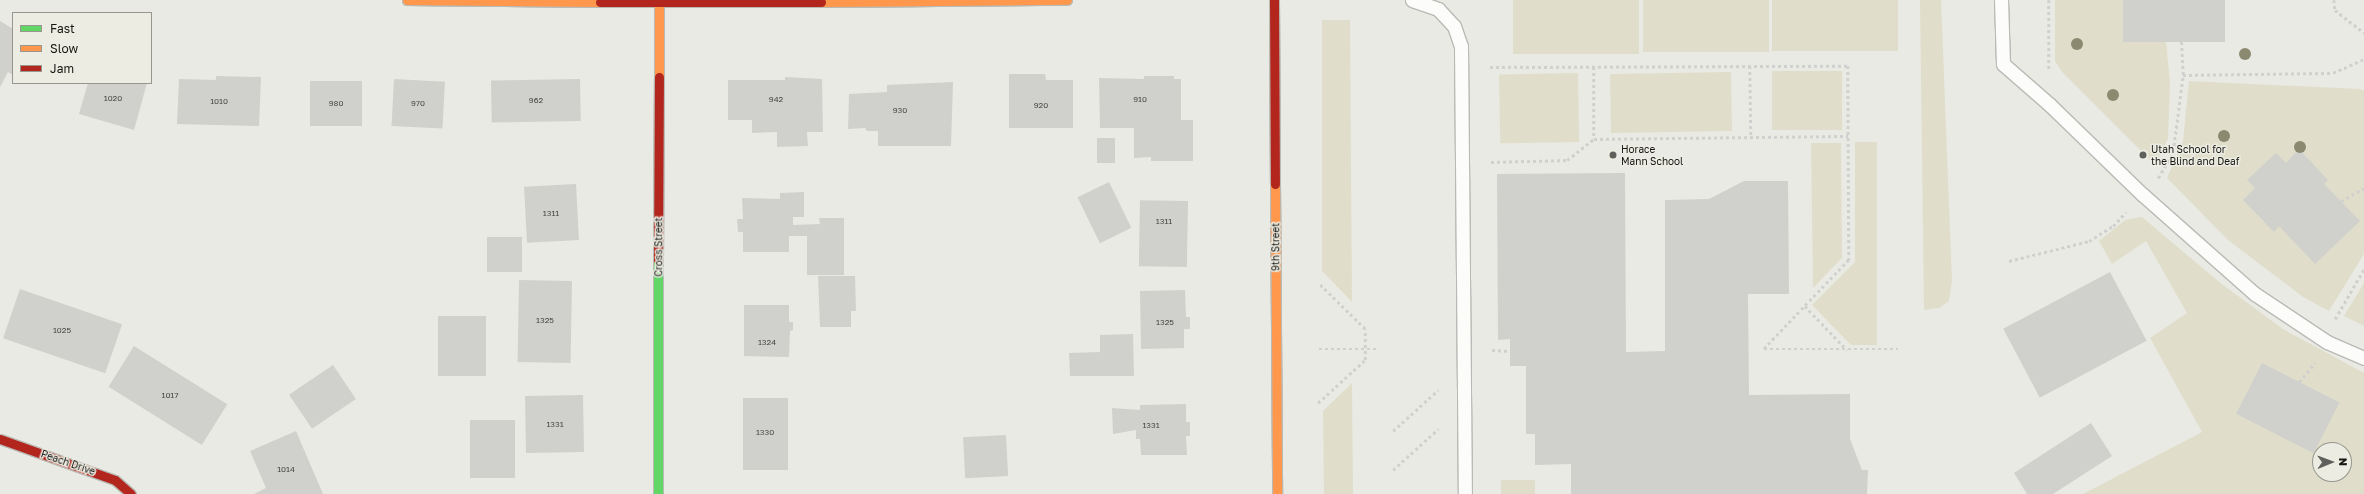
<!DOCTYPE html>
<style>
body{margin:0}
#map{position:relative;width:2364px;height:494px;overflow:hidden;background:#eaeae5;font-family:"Golos Text",sans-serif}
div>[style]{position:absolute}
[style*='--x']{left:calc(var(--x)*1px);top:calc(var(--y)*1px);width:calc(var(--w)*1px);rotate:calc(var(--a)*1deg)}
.green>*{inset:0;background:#e0deca;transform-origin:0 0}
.building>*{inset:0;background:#d0d0cc;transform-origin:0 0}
.path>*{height:2.5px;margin-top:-1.25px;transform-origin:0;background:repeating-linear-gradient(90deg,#d0d0ce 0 3px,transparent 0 6px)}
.roads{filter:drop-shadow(1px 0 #babab5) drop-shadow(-1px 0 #babab5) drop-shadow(0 1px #babab5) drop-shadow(0 -1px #babab5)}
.lane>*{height:13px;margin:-6.5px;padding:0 6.5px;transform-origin:6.5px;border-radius:6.5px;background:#fcfcfb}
.fast>*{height:9px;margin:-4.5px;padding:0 4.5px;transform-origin:4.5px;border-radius:4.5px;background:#63d668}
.slow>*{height:9px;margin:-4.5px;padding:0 4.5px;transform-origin:4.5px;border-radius:4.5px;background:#ff974d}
.jam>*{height:9px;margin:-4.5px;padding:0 4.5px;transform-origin:4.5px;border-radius:4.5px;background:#b3261e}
.trees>*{width:12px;height:12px;margin:-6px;border-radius:50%;background:#8b896f}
.dots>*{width:11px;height:11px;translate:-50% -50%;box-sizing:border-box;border:2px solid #edece2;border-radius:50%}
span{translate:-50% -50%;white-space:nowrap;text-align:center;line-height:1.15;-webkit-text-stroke:3px #edece2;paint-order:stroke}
.number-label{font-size:8px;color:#464643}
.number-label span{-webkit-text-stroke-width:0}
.poi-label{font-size:10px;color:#161613}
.left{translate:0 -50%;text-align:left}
.street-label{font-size:10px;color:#161613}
.legend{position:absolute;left:12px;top:12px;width:140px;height:72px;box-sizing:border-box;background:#edece2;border:1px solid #97968f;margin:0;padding:5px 7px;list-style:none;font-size:12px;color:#161613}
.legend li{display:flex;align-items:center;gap:8px;height:20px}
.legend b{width:20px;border:1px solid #97968f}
.north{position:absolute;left:2312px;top:442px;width:40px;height:40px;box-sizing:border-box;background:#edece2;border:1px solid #97968f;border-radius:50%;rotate:89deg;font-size:11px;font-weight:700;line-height:16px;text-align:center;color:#161613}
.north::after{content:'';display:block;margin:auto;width:14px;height:18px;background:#60605c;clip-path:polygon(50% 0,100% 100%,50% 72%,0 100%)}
</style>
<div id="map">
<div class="green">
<i style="left:1513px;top:0;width:126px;height:54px"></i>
<i style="left:1643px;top:0;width:126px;height:52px"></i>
<i style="left:1772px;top:0;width:126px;height:51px"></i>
<i style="clip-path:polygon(1920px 0,1941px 0,1952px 281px,1949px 301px,1939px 308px,1924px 310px)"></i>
<i style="clip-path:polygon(2055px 0,2123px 0,2166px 41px,2170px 83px,2168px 139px,2155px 165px,2062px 72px,2055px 61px)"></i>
<i style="clip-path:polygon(1322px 20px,1350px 20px,1352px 302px,1322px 271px)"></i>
<i style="left:1772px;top:71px;width:70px;height:59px"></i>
<i style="left:1731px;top:72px;width:59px;height:121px;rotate:89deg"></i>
<i style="left:1578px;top:73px;width:69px;height:79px;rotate:89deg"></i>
<i style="clip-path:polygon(2189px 81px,2360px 89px,2364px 91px,2364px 254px,2329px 311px,2303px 297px,2228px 240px,2167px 178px,2183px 141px)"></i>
<i style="clip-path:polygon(1855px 142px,1877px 142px,1877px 345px,1851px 345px,1812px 305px,1855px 262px)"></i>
<i style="clip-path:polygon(1811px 143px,1841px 143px,1842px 258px,1813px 288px)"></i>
<i style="clip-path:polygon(evenodd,2142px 217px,2223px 285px,2283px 329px,2364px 373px,2364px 494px,2083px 494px,2202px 432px,2150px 338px,2187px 313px,2146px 241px,2112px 264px,2099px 241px,2125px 220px,2142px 217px,2320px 450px,2344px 450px,2344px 474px,2320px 474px,2320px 450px)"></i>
<i style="clip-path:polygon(2364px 283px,2364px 326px,2344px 316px)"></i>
<i style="clip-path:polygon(1352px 383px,1353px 494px,1324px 494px,1323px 411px)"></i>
<i style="left:1501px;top:480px;width:34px;height:14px"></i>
</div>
<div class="building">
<i style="left:2123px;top:0;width:102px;height:42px"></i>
<i style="clip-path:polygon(0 21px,13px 29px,13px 75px,8px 72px,0 87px)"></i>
<i style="clip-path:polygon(1009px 74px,1045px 74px,1046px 80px,1073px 80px,1073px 128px,1009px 128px)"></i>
<i style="clip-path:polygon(216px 76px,261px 77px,259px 126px,177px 124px,179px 79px,216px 80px)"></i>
<i style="clip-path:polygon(1144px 76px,1174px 76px,1174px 79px,1181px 79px,1181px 120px,1193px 120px,1193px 161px,1151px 161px,1151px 157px,1134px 158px,1134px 128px,1100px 128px,1099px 78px,1144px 79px)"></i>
<i style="clip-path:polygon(785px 77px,822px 79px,823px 132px,807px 132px,808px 146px,777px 147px,777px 132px,752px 133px,752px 120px,728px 120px,728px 80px,785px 80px)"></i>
<i style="left:394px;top:79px;width:51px;height:47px;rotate:3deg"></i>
<i style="left:580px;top:79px;width:42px;height:89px;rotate:89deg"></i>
<i style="left:310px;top:81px;width:52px;height:45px"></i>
<i style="clip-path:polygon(953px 82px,951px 146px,878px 146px,878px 131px,867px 131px,865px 128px,848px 129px,849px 94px,887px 92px,887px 85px)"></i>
<i style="clip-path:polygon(88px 83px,147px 83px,134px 130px,79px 114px)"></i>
<i style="left:1097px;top:138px;width:18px;height:25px"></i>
<i style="clip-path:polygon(2299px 149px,2328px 180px,2324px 184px,2360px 221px,2315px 264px,2279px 226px,2274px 232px,2243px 200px,2255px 188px,2247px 180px,2276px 153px,2286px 163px)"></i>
<i style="clip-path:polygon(1625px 173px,1626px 352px,1665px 351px,1665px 200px,1709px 199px,1744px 181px,1788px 181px,1789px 294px,1748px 294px,1749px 395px,1850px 394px,1850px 439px,1862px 470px,1868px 470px,1867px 494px,1571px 494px,1571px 464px,1535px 465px,1535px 434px,1526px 434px,1526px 366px,1510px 366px,1510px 339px,1498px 340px,1497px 174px)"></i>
<i style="left:1109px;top:182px;width:51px;height:35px;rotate:64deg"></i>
<i style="left:576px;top:184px;width:56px;height:52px;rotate:87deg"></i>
<i style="clip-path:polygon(804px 192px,804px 217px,793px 217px,793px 225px,820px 224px,819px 218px,844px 218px,844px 275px,807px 275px,807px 236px,789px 236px,789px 252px,743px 252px,743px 232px,738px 232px,737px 219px,743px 219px,742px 198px,780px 199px,780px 193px)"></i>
<i style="left:1188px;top:201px;width:66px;height:48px;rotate:91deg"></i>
<i style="left:487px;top:237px;width:35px;height:35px"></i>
<i style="left:2110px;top:272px;width:78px;height:121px;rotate:62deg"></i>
<i style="clip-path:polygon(818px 276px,855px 276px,856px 311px,851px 311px,851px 327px,820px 327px)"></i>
<i style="left:519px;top:280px;width:53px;height:82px;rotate:1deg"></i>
<i style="left:20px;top:289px;width:108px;height:52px;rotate:19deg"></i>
<i style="clip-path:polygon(1185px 290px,1186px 317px,1190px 317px,1190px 329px,1184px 329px,1184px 348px,1141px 349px,1140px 291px)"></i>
<i style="clip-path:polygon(744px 305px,789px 305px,789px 322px,793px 322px,793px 330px,790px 331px,789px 357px,744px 356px)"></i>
<i style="left:438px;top:316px;width:48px;height:60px"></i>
<i style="clip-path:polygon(1133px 334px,1134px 376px,1070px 376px,1069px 353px,1100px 352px,1100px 335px)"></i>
<i style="left:134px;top:346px;width:110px;height:48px;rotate:32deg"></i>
<i style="left:2262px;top:363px;width:87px;height:57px;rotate:27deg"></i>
<i style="left:333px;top:365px;width:41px;height:53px;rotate:56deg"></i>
<i style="left:583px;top:395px;width:57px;height:58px;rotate:89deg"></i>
<i style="left:743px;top:398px;width:45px;height:72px"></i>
<i style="clip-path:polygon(1186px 404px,1186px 422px,1190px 422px,1190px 436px,1186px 436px,1187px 455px,1141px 455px,1140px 439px,1136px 439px,1136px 430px,1113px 434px,1112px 408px,1140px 410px,1140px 405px)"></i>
<i style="left:470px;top:420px;width:45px;height:58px"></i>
<i style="clip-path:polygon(2091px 423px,2112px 456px,2053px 494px,2027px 494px,2014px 473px)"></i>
<i style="clip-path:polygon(296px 431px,323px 494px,254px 494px,266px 488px,250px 451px)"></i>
<i style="left:1006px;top:435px;width:41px;height:43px;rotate:87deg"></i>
</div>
<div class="path">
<i style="--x:2049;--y:0;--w:71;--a:90"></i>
<i style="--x:2334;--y:0;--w:10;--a:84"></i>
<i style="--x:2335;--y:10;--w:37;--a:38"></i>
<i style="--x:1750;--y:66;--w:71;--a:89.2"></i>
<i style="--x:1490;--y:67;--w:358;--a:-0.2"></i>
<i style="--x:1848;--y:66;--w:194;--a:89.7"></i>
<i style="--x:1849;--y:260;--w:123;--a:133.7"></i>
<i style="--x:1764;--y:349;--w:134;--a:0"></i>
<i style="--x:1594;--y:67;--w:72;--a:90"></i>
<i style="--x:1594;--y:139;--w:254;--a:-0.7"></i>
<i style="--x:2183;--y:75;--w:150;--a:-0.8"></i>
<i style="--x:2333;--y:73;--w:34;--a:-24"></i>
<i style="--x:1491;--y:162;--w:76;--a:-1.5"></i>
<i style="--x:1567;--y:160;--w:34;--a:-38"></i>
<i style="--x:2158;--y:178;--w:30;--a:-60"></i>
<i style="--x:2173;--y:152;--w:78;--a:-82.6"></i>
<i style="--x:2183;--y:75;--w:34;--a:-93"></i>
<i style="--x:2341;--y:201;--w:26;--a:-29"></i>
<i style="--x:2009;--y:261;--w:82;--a:-14"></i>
<i style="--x:2089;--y:241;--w:28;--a:-32"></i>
<i style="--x:2113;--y:226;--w:19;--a:-47"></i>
<i style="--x:1805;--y:306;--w:61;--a:46.3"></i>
<i style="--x:2335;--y:319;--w:58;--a:-59.9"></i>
<i style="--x:1319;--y:349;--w:57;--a:0"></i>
<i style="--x:1492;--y:350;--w:18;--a:3"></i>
<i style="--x:2299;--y:382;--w:25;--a:-50"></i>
<i style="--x:1318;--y:403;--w:64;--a:-42.5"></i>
<i style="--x:1365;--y:360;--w:31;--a:-90"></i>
<i style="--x:1365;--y:329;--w:64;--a:-135.6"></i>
<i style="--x:1393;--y:431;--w:61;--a:-42.3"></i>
<i style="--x:1393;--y:470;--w:61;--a:-42.3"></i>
</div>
<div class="roads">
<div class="lane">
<i style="--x:1412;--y:0;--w:28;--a:19"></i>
<i style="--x:1438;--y:9;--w:23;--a:47"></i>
<i style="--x:1454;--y:26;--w:21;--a:71"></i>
<i style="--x:1461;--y:46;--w:448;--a:89.5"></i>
<i style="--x:2001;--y:0;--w:64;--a:88.2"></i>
<i style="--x:2003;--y:64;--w:62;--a:41.1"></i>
<i style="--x:2050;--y:105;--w:129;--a:44.1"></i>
<i style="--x:2143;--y:195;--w:149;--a:41.5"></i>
<i style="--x:2255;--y:294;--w:87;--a:33.7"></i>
<i style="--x:2327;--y:342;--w:40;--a:23.4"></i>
</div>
<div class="fast">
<i style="--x:658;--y:494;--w:234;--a:-90"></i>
</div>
<div class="slow">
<i style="--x:407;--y:0;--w:193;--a:0.6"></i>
<i style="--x:821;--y:2;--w:246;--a:-0.5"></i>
<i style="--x:659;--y:77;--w:77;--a:-90"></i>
<i style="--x:1275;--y:184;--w:310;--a:89.6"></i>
</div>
<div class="jam">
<i style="--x:1274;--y:0;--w:184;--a:89.7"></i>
<i style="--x:600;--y:2;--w:221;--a:0"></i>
<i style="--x:658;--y:260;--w:183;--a:-89.7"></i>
<i style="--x:0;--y:439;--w:122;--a:19.6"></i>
<i style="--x:115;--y:480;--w:21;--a:41"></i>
</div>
</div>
<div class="trees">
<i style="left:2077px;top:44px"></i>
<i style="left:2245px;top:54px"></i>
<i style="left:2113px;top:95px"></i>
<i style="left:2224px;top:136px"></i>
<i style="left:2300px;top:147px"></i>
</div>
<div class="dots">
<i style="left:1613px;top:155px;background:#60605c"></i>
<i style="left:2143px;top:155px;background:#60605c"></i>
</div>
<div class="number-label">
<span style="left:113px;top:99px">1020</span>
<span style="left:776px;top:100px">942</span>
<span style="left:1140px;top:100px">910</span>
<span style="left:536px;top:101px">962</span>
<span style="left:219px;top:102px">1010</span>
<span style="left:336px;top:104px">980</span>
<span style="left:418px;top:104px">970</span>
<span style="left:1041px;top:106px">920</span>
<span style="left:900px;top:111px">930</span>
<span style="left:551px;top:214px">1311</span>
<span style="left:1164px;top:222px">1311</span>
<span style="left:545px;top:321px">1325</span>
<span style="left:1165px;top:323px">1325</span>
<span style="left:62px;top:331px">1025</span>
<span style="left:767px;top:343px">1324</span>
<span style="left:170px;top:396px">1017</span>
<span style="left:555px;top:425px">1331</span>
<span style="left:1151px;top:426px">1331</span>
<span style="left:765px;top:433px">1330</span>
<span style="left:286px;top:470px">1014</span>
</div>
<div class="poi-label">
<span class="left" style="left:1621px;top:155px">Horace<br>Mann School</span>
<span class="left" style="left:2151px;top:155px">Utah School for<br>the Blind and Deaf</span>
</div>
<div class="street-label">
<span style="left:659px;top:247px;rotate:-90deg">Cross Street</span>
<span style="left:1276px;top:247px;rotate:-90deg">9th Street</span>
<span style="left:68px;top:463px;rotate:19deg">Peach Drive</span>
</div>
<ul class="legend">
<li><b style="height:5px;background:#63d668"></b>Fast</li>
<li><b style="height:5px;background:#ff974d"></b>Slow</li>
<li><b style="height:5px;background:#b3261e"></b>Jam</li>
</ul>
<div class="north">N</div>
</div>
